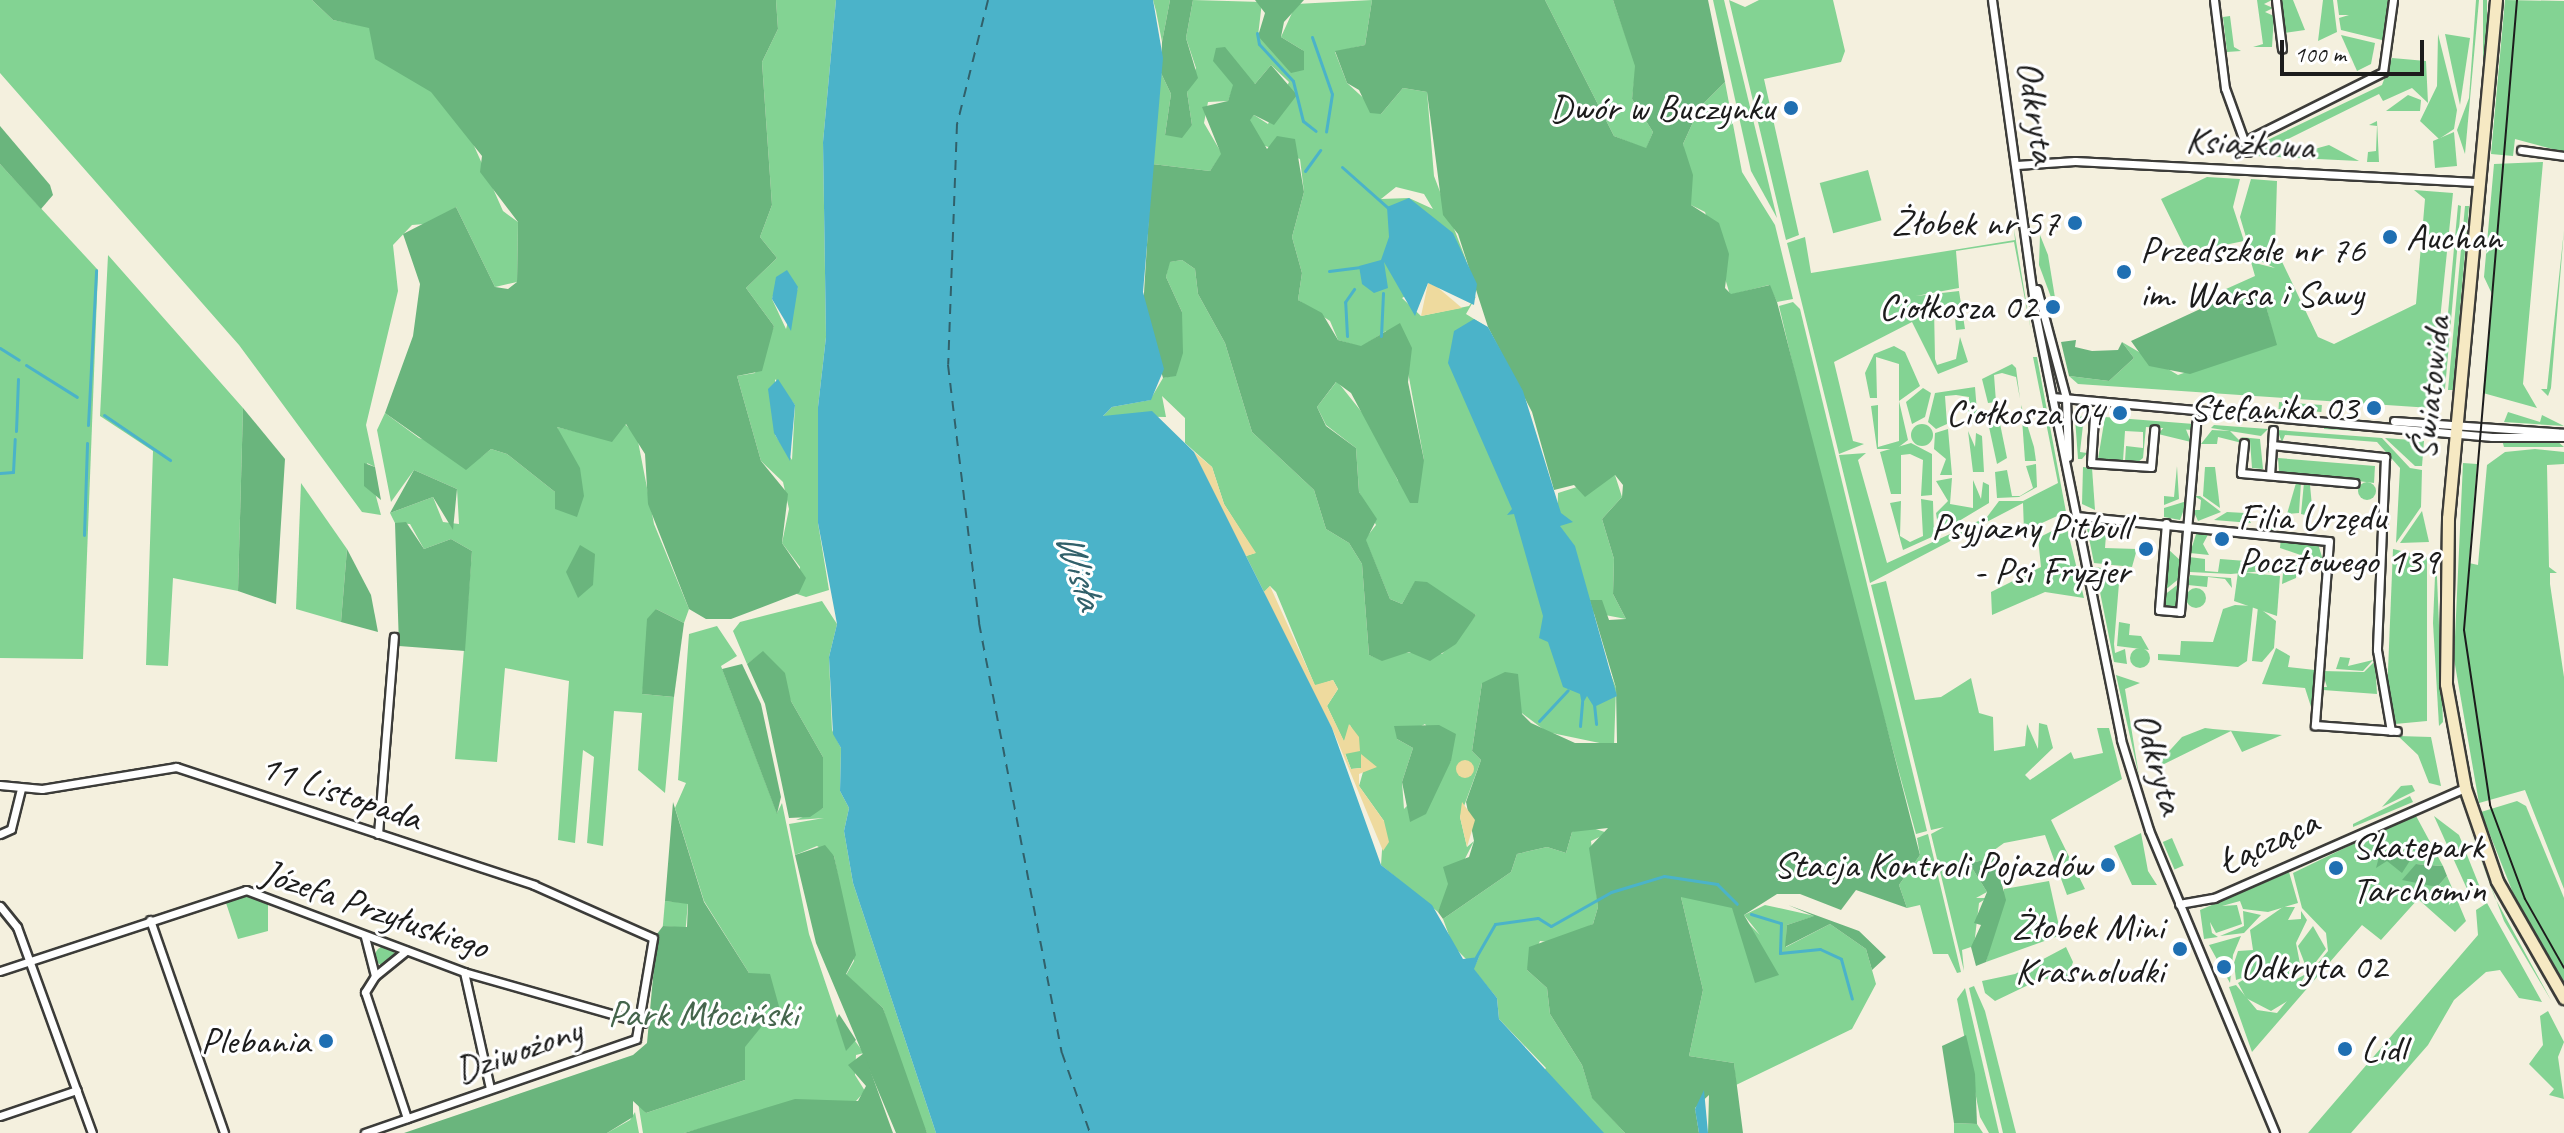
<!DOCTYPE html>
<meta charset="utf-8">
<style>
body{margin:0}
#map{position:relative;width:2564px;height:1133px;overflow:hidden;background:#f4f0de;font-family:Caveat,sans-serif}
div>[style]{position:absolute}
[style*='--x']{left:calc(var(--x)*1px);top:calc(var(--y)*1px);width:calc(var(--w)*1px);rotate:calc(var(--a)*1deg)}
.green>*{inset:0;background:#83d393;transform-origin:0 0}
.round{border-radius:50%}
.forest>*{inset:0;background:#6ab57d}
.sand>*{inset:0;background:#eeda9e}
.water>*{inset:0;background:#4bb3c9}
.stream>*{height:3px;margin:-1.5px;padding:0 1.5px;transform-origin:1.5px;border-radius:1.5px;background:#4bb3c9}
.ferry>*{height:2px;margin-top:-1px;transform-origin:0;background:repeating-linear-gradient(90deg,#31606a 0 10px,transparent 0 18px)}
.roads{filter:drop-shadow(2px 0 #3c3c39) drop-shadow(-2px 0 #3c3c39) drop-shadow(0 2px #3c3c39) drop-shadow(0 -2px #3c3c39)}
.street>*{height:7px;margin:-3.5px;padding:0 3.5px;transform-origin:3.5px;border-radius:3.5px;background:#fff}
.secondary>*{height:11px;margin:-5.5px;padding:0 5.5px;transform-origin:5.5px;border-radius:5.5px;background:#f6e9c3}
.tram>*{height:2px;margin:-1px;padding:0 1px;transform-origin:1px;border-radius:1px;background:#1c1c1c}
.dots>*{width:22px;height:22px;translate:-50% -50%;box-sizing:border-box;border:4px solid #fff;border-radius:50%}
span{translate:-50% -50%;white-space:nowrap;text-align:center;line-height:1.15;-webkit-text-stroke:6px #fff;paint-order:stroke}
.poi-label{font-size:38px;color:#1c1c1c}
.right{translate:-100% -50%;text-align:right}
.left{translate:0 -50%;text-align:left}
.street-label{font-size:38px;color:#1c1c1c}
.park-label{font-size:38px;color:#45654c}
.water-label{font-size:40px;color:#31606a;font-style:italic}
.scale{position:absolute;left:2280px;top:40px;width:144px;height:36px;box-sizing:border-box;border:4px solid #1c1c1c;border-top:0;padding-left:10px;font-size:24px;line-height:28px;white-space:nowrap;color:#1c1c1c;-webkit-text-stroke:6px #fff;paint-order:stroke}
</style>
<div id="map">
<div class="green">
<i style="clip-path:polygon(0 0,312px 0,333px 20px,369px 27px,377px 47px,431px 91px,471px 139px,503px 211px,518px 222px,517px 282px,495px 287px,456px 207px,437px 223px,412px 225px,393px 245px,398px 291px,366px 425px,375px 467px,367px 463px,381px 515px,362px 512px,239px 345px,0 73px)"></i>
<i style="clip-path:polygon(evenodd,776px 0,836px 0,823px 142px,826px 337px,818px 407px,818px 523px,829px 590px,806px 597px,797px 594px,800px 567px,782px 543px,789px 509px,783px 482px,761px 461px,737px 376px,755px 373px,774px 326px,746px 288px,777px 258px,760px 237px,772px 205px,762px 62px,778px 29px,776px 0,776px 286px,798px 287px,786px 329px,772px 299px,776px 286px,776px 0,775px 379px,795px 405px,792px 460px,775px 435px,775px 379px)"></i>
<i style="clip-path:polygon(1153px 0,1170px 0,1162px 42px,1156px 11px)"></i>
<i style="clip-path:polygon(evenodd,1193px 0,1262px 2px,1258px 36px,1304px 51px,1281px 37px,1296px 4px,1372px 0,1365px 45px,1335px 52px,1347px 83px,1381px 114px,1403px 88px,1427px 92px,1434px 176px,1466px 260px,1402px 298px,1421px 316px,1469px 306px,1477px 295px,1466px 314px,1487px 327px,1475px 323px,1616px 688px,1614px 746px,1547px 732px,1482px 683px,1472px 751px,1481px 760px,1460px 817px,1467px 847px,1474px 841px,1438px 912px,1381px 865px,1384px 821px,1359px 786px,1363px 772px,1362px 755px,1362px 768px,1351px 769px,1345px 753px,1354px 733px,1350px 725px,1344px 742px,1327px 706px,1338px 689px,1333px 680px,1315px 686px,1276px 592px,1270px 586px,1264px 592px,1246px 556px,1255px 553px,1224px 504px,1212px 467px,1185px 443px,1185px 418px,1162px 396px,1166px 417px,1103px 416px,1112px 407px,1150px 400px,1163px 378px,1176px 375px,1182px 312px,1166px 277px,1169px 262px,1182px 260px,1195px 269px,1198px 294px,1225px 343px,1252px 432px,1314px 490px,1326px 529px,1349px 543px,1362px 564px,1369px 655px,1382px 660px,1399px 652px,1442px 654px,1476px 615px,1415px 582px,1402px 604px,1390px 599px,1365px 539px,1376px 525px,1359px 492px,1356px 448px,1326px 425px,1317px 407px,1337px 381px,1368px 420px,1398px 481px,1424px 460px,1406px 361px,1386px 331px,1361px 347px,1338px 340px,1330px 321px,1298px 300px,1302px 273px,1292px 237px,1304px 192px,1300px 159px,1260px 144px,1249px 120px,1254px 115px,1268px 124px,1289px 82px,1271px 65px,1255px 84px,1214px 61px,1234px 85px,1228px 101px,1208px 102px,1204px 123px,1222px 154px,1210px 171px,1152px 164px,1161px 73px,1171px 94px,1165px 135px,1192px 125px,1187px 92px,1196px 68px,1186px 38px,1193px 0,1396px 187px,1424px 194px,1433px 209px,1409px 198px,1381px 199px,1396px 187px,1193px 0,1425px 724px,1451px 761px,1404px 809px,1402px 782px,1413px 748px,1397px 739px,1425px 724px)"></i>
<i style="clip-path:polygon(1545px 0,1613px 0,1636px 66px,1632px 99px,1653px 132px,1646px 149px,1614px 136px)"></i>
<i style="clip-path:polygon(1713px 0,1724px 0,1777px 218px,1751px 171px)"></i>
<i style="clip-path:polygon(1729px 0,1745px 7px,1759px 0,1833px 0,1845px 51px,1841px 62px,1764px 79px,1799px 235px,1786px 240px)"></i>
<i style="clip-path:polygon(2257px 0,2272px 0,2264px 4px,2273px 8px,2265px 12px,2274px 16px,2272px 47px,2253px 47px,2263px 44px)"></i>
<i style="clip-path:polygon(2280px 0,2293px 0,2305px 30px,2284px 33px)"></i>
<i style="clip-path:polygon(2323px 0,2333px 0,2337px 32px,2318px 41px)"></i>
<i style="clip-path:polygon(2337px 0,2389px 0,2386px 41px,2341px 30px,2339px 18px,2349px 15px,2339px 15px)"></i>
<i style="clip-path:polygon(2476px 0,2479px 0,2465px 154px,2457px 130px,2469px 98px)"></i>
<i style="left:2483px;top:0;width:4px;height:153px"></i>
<i style="clip-path:polygon(2505px 0,2564px 1px,2564px 152px,2515px 139px,2513px 156px,2491px 154px)"></i>
<i style="clip-path:polygon(2230px 16px,2234px 47px,2241px 51px,2227px 52px,2223px 17px)"></i>
<i style="clip-path:polygon(2438px 34px,2457px 110px,2454px 129px,2439px 139px,2420px 121px,2437px 86px)"></i>
<i style="clip-path:polygon(2445px 34px,2470px 38px,2460px 105px)"></i>
<i style="clip-path:polygon(2341px 35px,2375px 43px,2371px 64px,2357px 71px)"></i>
<i style="clip-path:polygon(2392px 58px,2426px 61px,2428px 103px,2412px 88px,2383px 101px,2379px 94px,2282px 142px,2289px 156px,2329px 145px,2359px 161px,2255px 156px,2255px 146px,2382px 85px)"></i>
<i style="clip-path:polygon(1725px 82px,1742px 172px,1775px 225px,1793px 299px,1777px 302px,1769px 285px,1730px 295px,1705px 212px,1691px 205px,1683px 144px,1700px 107px)"></i>
<i style="clip-path:polygon(2408px 95px,2421px 100px,2420px 111px,2386px 111px)"></i>
<i style="clip-path:polygon(2377px 121px,2379px 162px,2367px 162px,2368px 152px,2376px 151px,2377px 126px,2369px 125px)"></i>
<i style="clip-path:polygon(2454px 132px,2457px 166px,2435px 168px,2433px 141px)"></i>
<i style="clip-path:polygon(2543px 162px,2523px 384px,2537px 408px,2483px 393px,2492px 294px,2484px 277px,2494px 164px)"></i>
<i style="clip-path:polygon(0 164px,98px 270px,83px 659px,0 658px)"></i>
<i style="left:1868px;top:170px;width:52px;height:50px;rotate:75deg"></i>
<i style="clip-path:polygon(2207px 177px,2240px 179px,2233px 207px,2244px 241px,2200px 250px,2192px 262px,2161px 199px)"></i>
<i style="clip-path:polygon(2251px 179px,2277px 181px,2275px 247px,2318px 337px,2334px 344px,2416px 304px,2425px 199px,2414px 190px,2453px 193px,2431px 408px,2078px 384px,2069px 376px,2109px 381px,2134px 358px,2122px 342px,2178px 375px,2264px 345px,2272px 330px,2266px 306px,2232px 303px,2226px 289px,2255px 276px,2251px 262px,2275px 268px,2252px 257px,2240px 217px)"></i>
<i style="clip-path:polygon(2458px 205px,2461px 206px,2445px 389px,2441px 389px)"></i>
<i style="clip-path:polygon(2465px 206px,2469px 206px,2453px 390px,2448px 390px)"></i>
<i style="clip-path:polygon(2014px 229px,2031px 331px,2014px 242px,1956px 251px,1959px 288px,1916px 296px,1959px 291px,1965px 329px,1956px 330px,1954px 303px,1934px 307px,1935px 359px,1937px 365px,1956px 359px,1960px 337px,1968px 362px,1938px 374px,1912px 322px,1834px 362px,1853px 441px,1864px 444px,1839px 454px,1787px 243px,1805px 237px,1811px 273px,2015px 240px)"></i>
<i style="clip-path:polygon(2564px 230px,2551px 388px,2548px 396px,2541px 389px,2547px 389px)"></i>
<i style="clip-path:polygon(2040px 235px,2048px 255px,2058px 316px,2039px 265px)"></i>
<i style="clip-path:polygon(108px 255px,243px 408px,238px 591px,173px 578px,168px 666px,146px 665px,153px 451px,100px 416px)"></i>
<i style="clip-path:polygon(1793px 302px,1800px 309px,1927px 831px,1916px 834px,1829px 518px,1779px 306px)"></i>
<i style="clip-path:polygon(1894px 346px,1905px 352px,1920px 386px,1899px 401px,1908px 440px,1896px 449px,1877px 449px,1871px 406px,1878px 405px,1878px 447px,1899px 441px,1899px 364px,1876px 357px,1877px 398px,1870px 398px,1865px 373px,1874px 354px)"></i>
<i style="clip-path:polygon(2033px 357px,2037px 357px,2066px 512px,2024px 531px,2023px 503px,1870px 583px,1839px 455px,1866px 453px,1858px 460px,1887px 563px,1987px 517px,1999px 501px,2023px 501px,2058px 483px)"></i>
<i style="clip-path:polygon(2012px 364px,2016px 368px,2020px 399px,2016px 377px,2002px 373px,1994px 375px,1996px 402px,1988px 403px,1982px 379px)"></i>
<i style="clip-path:polygon(1975px 387px,1978px 424px,1968px 423px,1969px 397px,1956px 395px,1945px 396px,1947px 424px,1936px 429px,1928px 422px,1935px 393px)"></i>
<i style="clip-path:polygon(1923px 388px,1931px 393px,1925px 417px,1912px 424px,1906px 402px)"></i>
<i style="left:2279px;top:402px;width:43px;height:7px;rotate:4deg"></i>
<i style="clip-path:polygon(2021px 405px,2034px 447px,2036px 461px,2025px 461px)"></i>
<i style="clip-path:polygon(1997px 409px,2007px 458px,1997px 464px,1986px 413px)"></i>
<i style="clip-path:polygon(2508px 412px,2540px 422px,2542px 415px,2564px 426px,2504px 422px)"></i>
<i style="clip-path:polygon(385px 413px,419px 438px,481px 457px,491px 449px,507px 454px,555px 492px,575px 477px,557px 427px,594px 436px,625px 424px,637px 436px,654px 524px,689px 609px,684px 623px,656px 609px,642px 694px,674px 697px,665px 793px,638px 770px,642px 713px,614px 711px,603px 846px,587px 843px,594px 757px,583px 750px,575px 843px,558px 840px,569px 681px,505px 668px,497px 762px,455px 759px,472px 551px,451px 539px,424px 549px,410px 524px,395px 523px,390px 513px,433px 497px,443px 522px,459px 524px,457px 489px,414px 470px,391px 502px,377px 430px)"></i>
<i style="clip-path:polygon(2084px 416px,2080px 452px,2087px 453px,2082px 459px,2078px 459px,2075px 418px)"></i>
<i style="clip-path:polygon(2105px 417px,2194px 424px,2193px 430px,2146px 427px,2143px 458px,2138px 462px,2125px 461px,2126px 446px,2143px 448px,2143px 432px,2125px 431px,2123px 461px,2098px 459px)"></i>
<i style="clip-path:polygon(2325px 423px,2371px 430px,2430px 435px,2324px 429px)"></i>
<i class="round" style="left:1911px;top:424px;width:22px;height:22px"></i>
<i style="clip-path:polygon(2166px 425px,2185px 427px,2191px 442px,2158px 434px)"></i>
<i style="clip-path:polygon(2211px 428px,2214px 425px,2268px 429px,2261px 436px)"></i>
<i style="clip-path:polygon(1948px 429px,1952px 475px,1940px 475px,1946px 459px,1934px 449px,1935px 433px)"></i>
<i style="clip-path:polygon(2212px 430px,2230px 431px,2242px 443px,2218px 437px,2217px 444px,2201px 444px)"></i>
<i style="clip-path:polygon(2277px 430px,2382px 438px,2410px 468px,2422px 470px,2421px 507px,2396px 543px,2400px 468px,2377px 442px,2285px 435px,2282px 442px)"></i>
<i style="clip-path:polygon(1968px 431px,1975px 447px,1976px 433px,1982px 436px,1984px 472px,1973px 472px)"></i>
<i style="clip-path:polygon(2240px 437px,2260px 439px,2263px 469px,2252px 468px,2250px 441px)"></i>
<i style="clip-path:polygon(2385px 438px,2424px 441px,2422px 466px,2415px 466px)"></i>
<i style="clip-path:polygon(2502px 440px,2556px 440px,2564px 447px,2504px 447px)"></i>
<i style="clip-path:polygon(1911px 443px,1932px 454px,1932px 495px,1921px 496px,1923px 460px,1910px 454px,1901px 455px,1901px 494px,1891px 494px,1880px 452px)"></i>
<i style="clip-path:polygon(2535px 449px,2564px 452px,2564px 464px,2547px 465px,2549px 567px,2557px 573px,2550px 573px,2550px 584px,2564px 677px,2564px 889px,2525px 790px,2479px 803px,2454px 659px,2463px 463px,2477px 464px,2469px 563px,2478px 565px,2487px 465px,2505px 452px)"></i>
<i style="clip-path:polygon(2278px 458px,2375px 466px,2374px 483px,2279px 471px)"></i>
<i style="clip-path:polygon(2036px 464px,2037px 487px,2019px 497px,1997px 498px,1995px 472px,2007px 470px,2012px 496px,2020px 496px,2033px 488px,2026px 466px)"></i>
<i style="clip-path:polygon(2177px 466px,2179px 499px,2164px 505px,2164px 496px,2174px 497px)"></i>
<i style="clip-path:polygon(2083px 467px,2092px 468px,2095px 510px,2082px 504px)"></i>
<i style="clip-path:polygon(2205px 467px,2215px 467px,2220px 508px,2203px 496px)"></i>
<i style="clip-path:polygon(1615px 475px,1622px 497px,1602px 519px,1614px 559px,1613px 594px,1626px 619px,1589px 612px,1557px 526px,1558px 493px)"></i>
<i style="clip-path:polygon(1952px 478px,1950px 504px,1973px 508px,1973px 480px,1981px 499px,1983px 482px,1989px 485px,1989px 503px,1939px 533px,1936px 513px,1948px 501px,1936px 481px)"></i>
<i class="round" style="left:2358px;top:482px;width:18px;height:18px"></i>
<i style="clip-path:polygon(2301px 482px,2299px 513px,2287px 514px,2296px 483px)"></i>
<i style="clip-path:polygon(2304px 482px,2310px 485px,2313px 517px,2301px 514px)"></i>
<i style="clip-path:polygon(301px 483px,347px 549px,341px 622px,296px 609px)"></i>
<i style="clip-path:polygon(2194px 496px,2200px 496px,2221px 512px,2198px 521px,2193px 510px,2200px 510px,2201px 500px)"></i>
<i style="clip-path:polygon(1921px 499px,1933px 501px,1934px 536px,1903px 550px,1890px 503px,1901px 501px,1900px 536px,1910px 542px,1923px 536px)"></i>
<i style="clip-path:polygon(2187px 501px,2180px 520px,2164px 517px,2164px 508px)"></i>
<i style="clip-path:polygon(2422px 511px,2429px 542px,2400px 543px)"></i>
<i style="clip-path:polygon(2227px 512px,2245px 513px,2251px 523px,2214px 520px)"></i>
<i class="round" style="left:2260px;top:513px;width:18px;height:18px"></i>
<i style="clip-path:polygon(2095px 520px,2107px 522px,2105px 548px,2137px 549px,2132px 567px,2094px 563px,2086px 523px)"></i>
<i style="clip-path:polygon(2066px 524px,2084px 598px,2045px 592px,1992px 615px,1991px 592px,2041px 567px,2038px 538px)"></i>
<i style="clip-path:polygon(2198px 528px,2211px 529px,2203px 544px,2209px 555px,2190px 553px)"></i>
<i style="clip-path:polygon(2281px 537px,2317px 541px,2324px 563px,2280px 548px)"></i>
<i style="clip-path:polygon(2167px 548px,2183px 563px,2181px 577px,2164px 591px)"></i>
<i style="clip-path:polygon(2393px 549px,2427px 557px,2427px 721px,2395px 724px,2387px 695px)"></i>
<i style="clip-path:polygon(2436px 553px,2443px 722px,2439px 726px,2433px 623px)"></i>
<i style="clip-path:polygon(2189px 557px,2205px 559px,2205px 571px,2218px 572px,2220px 559px,2297px 565px,2296px 578px,2282px 584px,2283px 573px,2267px 572px,2267px 565px,2264px 571px,2231px 574px,2190px 572px)"></i>
<i style="clip-path:polygon(2095px 567px,2120px 571px,2114px 644px,2115px 653px,2125px 649px,2127px 664px,2114px 662px)"></i>
<i style="clip-path:polygon(2238px 572px,2280px 576px,2277px 616px,2234px 601px)"></i>
<i style="clip-path:polygon(2190px 575px,2231px 578px,2232px 588px,2225px 579px,2208px 577px,2207px 587px,2188px 585px)"></i>
<i style="clip-path:polygon(1886px 581px,1915px 700px,1941px 697px,1971px 678px,1979px 713px,1993px 717px,1994px 751px,2025px 746px,2027px 724px,2038px 749px,2039px 723px,2047px 725px,2053px 748px,2025px 775px,2030px 780px,2071px 752px,2074px 759px,2103px 753px,2097px 728px,2109px 728px,2122px 779px,2051px 820px,2085px 889px,2067px 895px,2045px 835px,2004px 843px,1990px 853px,1995px 858px,1969px 863px,1987px 892px,1976px 898px,1987px 898px,1979px 903px,1974px 946px,1962px 950px,1964px 971px,1931px 834px,1944px 827px,1931px 830px,1871px 585px)"></i>
<i style="clip-path:polygon(2181px 582px,2178px 606px,2165px 607px,2163px 596px)"></i>
<i class="round" style="left:2186px;top:588px;width:20px;height:20px"></i>
<i style="clip-path:polygon(822px 601px,837px 624px,829px 657px,832px 730px,841px 748px,840px 791px,849px 808px,844px 831px,853px 883px,936px 1133px,927px 1133px,905px 1085px,883px 1008px,846px 975px,854px 961px,834px 856px,817px 846px,795px 855px,789px 824px,824px 818px,796px 820px,823px 808px,823px 757px,763px 652px,747px 664px,733px 631px,740px 622px)"></i>
<i style="clip-path:polygon(2235px 605px,2253px 606px,2247px 661px,2238px 667px,2158px 660px,2158px 654px,2180px 655px,2181px 641px,2213px 642px,2223px 609px)"></i>
<i style="clip-path:polygon(2258px 607px,2276px 621px,2274px 648px,2262px 662px,2252px 661px)"></i>
<i style="clip-path:polygon(2119px 622px,2130px 624px,2129px 635px,2141px 636px,2149px 650px,2117px 646px)"></i>
<i style="clip-path:polygon(717px 626px,737px 656px,721px 666px,777px 813px,782px 803px,809px 934px,837px 1017px,864px 1053px,856px 1055px,855px 1075px,865px 1091px,837px 1122px,828px 1105px,805px 1100px,684px 1133px,643px 1133px,638px 1102px,646px 1113px,745px 1080px,745px 1046px,757px 1031px,749px 973px,704px 901px,675px 808px,686px 783px,678px 780px,689px 634px)"></i>
<i style="clip-path:polygon(2276px 648px,2290px 656px,2288px 667px,2315px 670px,2312px 710px,2305px 688px,2262px 684px)"></i>
<i class="round" style="left:2130px;top:648px;width:20px;height:20px"></i>
<i style="clip-path:polygon(2340px 657px,2350px 658px,2348px 666px,2373px 660px,2363px 671px,2336px 669px)"></i>
<i style="clip-path:polygon(2375px 661px,2377px 694px,2323px 690px,2319px 711px,2320px 687px,2327px 687px,2322px 671px,2364px 672px)"></i>
<i style="clip-path:polygon(2116px 675px,2140px 683px,2125px 689px,2139px 776px)"></i>
<i style="clip-path:polygon(2205px 728px,2213px 729px,2282px 735px,2242px 752px,2231px 731px,2152px 770px,2182px 737px)"></i>
<i style="clip-path:polygon(2398px 736px,2431px 737px,2441px 786px,2429px 783px,2418px 755px)"></i>
<i style="clip-path:polygon(2412px 785px,2415px 791px,2382px 807px,2401px 786px)"></i>
<i style="clip-path:polygon(2410px 796px,2413px 802px,2353px 827px,2353px 824px)"></i>
<i style="clip-path:polygon(2517px 801px,2526px 806px,2564px 898px,2564px 984px,2517px 903px,2481px 812px)"></i>
<i style="clip-path:polygon(2415px 814px,2443px 866px,2416px 864px,2437px 887px,2447px 876px,2466px 921px,2455px 932px,2418px 899px,2381px 940px,2362px 925px,2252px 1052px,2229px 987px,2236px 985px,2257px 1010px,2277px 1013px,2328px 951px,2326px 933px,2302px 908px,2293px 873px)"></i>
<i style="clip-path:polygon(2434px 816px,2459px 835px,2483px 895px,2472px 900px)"></i>
<i style="clip-path:polygon(2465px 816px,2495px 898px,2552px 1002px,2504px 921px)"></i>
<i style="clip-path:polygon(1586px 826px,1608px 833px,1591px 841px,1598px 907px,1593px 924px,1556px 943px,1540px 941px,1527px 970px,1547px 988px,1550px 1014px,1582px 1065px,1592px 1097px,1625px 1133px,1498px 1133px,1546px 1068px,1499px 1019px,1497px 998px,1473px 969px,1479px 957px,1469px 962px,1453px 946px,1443px 919px,1511px 872px,1517px 854px,1547px 847px,1566px 853px,1572px 832px)"></i>
<i style="clip-path:polygon(2141px 833px,2148px 871px,2157px 885px,2132px 885px,2114px 846px)"></i>
<i style="clip-path:polygon(1928px 834px,1961px 972px,1957px 973px,1948px 954px,1933px 954px,1920px 905px,1907px 908px,1899px 885px,1920px 855px,1917px 838px)"></i>
<i style="left:2172px;top:838px;width:30px;height:10px;rotate:67deg"></i>
<i style="clip-path:polygon(2289px 872px,2298px 903px,2268px 912px,2243px 909px,2240px 901px,2222px 906px,2237px 905px,2242px 924px,2216px 933px,2210px 922px,2212px 933px,2218px 937px,2204px 939px,2200px 910px)"></i>
<i style="clip-path:polygon(2049px 881px,2061px 935px,1986px 962px,2004px 889px)"></i>
<i style="clip-path:polygon(245px 894px,268px 903px,268px 931px,238px 939px,225px 900px)"></i>
<i style="clip-path:polygon(1692px 894px,1732px 907px,1760px 935px,1744px 915px,1765px 905px,1815px 916px,1787px 925px,1786px 947px,1830px 924px,1866px 949px,1876px 984px,1852px 1029px,1736px 1085px,1734px 1063px,1689px 1056px,1703px 990px,1681px 897px)"></i>
<i style="left:665px;top:901px;width:23px;height:25px;rotate:5deg"></i>
<i style="clip-path:polygon(2487px 903px,2542px 1002px,2519px 998px,2500px 970px,2486px 972px,2454px 1000px,2428px 1045px,2351px 1133px,2308px 1133px,2478px 935px,2476px 910px)"></i>
<i style="clip-path:polygon(2283px 907px,2295px 907px,2288px 920px,2301px 919px,2301px 911px,2307px 920px,2296px 943px,2301px 969px,2289px 971px,2291px 982px,2306px 974px,2291px 999px,2271px 1011px,2246px 998px,2238px 983px,2251px 975px,2236px 980px,2234px 963px,2238px 951px,2253px 950px,2250px 930px)"></i>
<i style="clip-path:polygon(2243px 911px,2261px 915px,2244px 933px,2220px 936px,2244px 926px)"></i>
<i style="clip-path:polygon(2313px 926px,2326px 949px,2308px 972px,2298px 946px)"></i>
<i style="clip-path:polygon(2241px 936px,2233px 955px,2230px 983px,2209px 945px)"></i>
<i class="round" style="left:375px;top:946px;width:20px;height:20px"></i>
<i style="clip-path:polygon(2066px 947px,2073px 962px,2067px 980px,2041px 979px,1995px 1001px,1985px 993px,1982px 981px,2015px 974px)"></i>
<i style="clip-path:polygon(1974px 986px,1985px 1011px,2016px 1133px,2003px 1133px,1969px 988px)"></i>
<i style="clip-path:polygon(1965px 988px,1999px 1133px,1989px 1133px,1980px 1117px,1957px 999px)"></i>
<i style="clip-path:polygon(2548px 1011px,2564px 1042px,2558px 1057px,2564px 1099px,2549px 1095px,2554px 1089px,2529px 1064px,2543px 1045px,2540px 1016px)"></i>
<i style="clip-path:polygon(635px 1112px,639px 1133px,607px 1133px,630px 1120px)"></i>
<i style="clip-path:polygon(1954px 1123px,1977px 1124px,1983px 1133px,1954px 1133px)"></i>
</div>
<div class="forest">
<i style="clip-path:polygon(312px 0,776px 0,778px 29px,762px 62px,772px 205px,760px 237px,777px 258px,746px 288px,774px 326px,762px 371px,737px 376px,761px 461px,788px 494px,782px 543px,806px 578px,799px 593px,731px 619px,706px 619px,689px 609px,648px 504px,645px 454px,626px 424px,612px 442px,557px 427px,580px 468px,584px 496px,577px 517px,555px 509px,555px 492px,507px 454px,491px 449px,466px 470px,385px 413px,413px 336px,420px 284px,403px 234px,456px 207px,495px 287px,508px 289px,517px 282px,518px 222px,480px 172px,482px 156px,431px 92px,375px 59px,369px 28px,333px 20px)"></i>
<i style="clip-path:polygon(1170px 0,1193px 0,1186px 38px,1198px 78px,1187px 92px,1192px 125px,1182px 138px,1165px 135px,1171px 94px,1161px 73px,1162px 42px)"></i>
<i style="clip-path:polygon(1255px 0,1304px 0,1284px 22px,1281px 37px,1304px 51px,1304px 70px,1291px 73px,1258px 36px,1265px 13px)"></i>
<i style="clip-path:polygon(1372px 0,1545px 0,1614px 136px,1646px 148px,1653px 132px,1632px 99px,1635px 66px,1613px 0,1708px 0,1725px 82px,1700px 107px,1683px 144px,1693px 175px,1691px 205px,1719px 223px,1729px 254px,1725px 288px,1731px 294px,1770px 285px,1777px 302px,1920px 855px,1899px 885px,1907px 908px,1856px 890px,1841px 910px,1800px 894px,1777px 894px,1744px 915px,1779px 975px,1755px 983px,1732px 908px,1681px 897px,1703px 990px,1689px 1056px,1734px 1063px,1743px 1133px,1708px 1133px,1709px 1095px,1695px 1108px,1699px 1133px,1625px 1133px,1592px 1098px,1582px 1065px,1550px 1014px,1547px 988px,1527px 970px,1529px 947px,1593px 924px,1598px 907px,1589px 848px,1608px 828px,1572px 832px,1566px 853px,1547px 847px,1517px 854px,1511px 872px,1443px 919px,1438px 912px,1448px 884px,1443px 867px,1469px 857px,1474px 841px,1466px 802px,1481px 760px,1472px 751px,1482px 683px,1505px 672px,1518px 674px,1522px 714px,1531px 723px,1575px 743px,1617px 743px,1616px 688px,1590px 600px,1602px 600px,1609px 620px,1626px 619px,1613px 594px,1614px 559px,1602px 519px,1622px 497px,1623px 485px,1615px 475px,1585px 497px,1574px 485px,1554px 490px,1532px 412px,1488px 327px,1458px 234px,1443px 215px,1427px 92px,1403px 88px,1381px 114px,1370px 113px,1359px 90px,1347px 83px,1335px 51px,1365px 45px)"></i>
<i style="clip-path:polygon(1225px 47px,1255px 84px,1271px 65px,1297px 95px,1274px 125px,1254px 115px,1250px 120px,1267px 149px,1277px 136px,1295px 139px,1304px 192px,1292px 237px,1302px 273px,1298px 300px,1322px 313px,1338px 340px,1361px 346px,1400px 323px,1412px 348px,1408px 382px,1424px 460px,1418px 503px,1410px 503px,1351px 393px,1336px 382px,1317px 407px,1326px 426px,1356px 448px,1359px 492px,1377px 519px,1366px 540px,1390px 599px,1402px 604px,1415px 581px,1427px 582px,1476px 615px,1456px 644px,1430px 661px,1409px 652px,1382px 661px,1369px 655px,1362px 564px,1349px 543px,1326px 529px,1314px 490px,1252px 432px,1225px 343px,1198px 294px,1195px 269px,1182px 260px,1170px 262px,1166px 277px,1182px 312px,1183px 353px,1176px 376px,1163px 378px,1143px 309px,1152px 164px,1210px 171px,1221px 154px,1202px 107px,1228px 101px,1233px 85px,1213px 61px,1216px 48px)"></i>
<i style="clip-path:polygon(0 126px,50px 185px,53px 195px,41px 209px,0 164px)"></i>
<i style="clip-path:polygon(2226px 289px,2232px 303px,2266px 306px,2277px 345px,2190px 374px,2149px 366px,2131px 341px,2211px 304px,2208px 296px)"></i>
<i style="clip-path:polygon(2076px 340px,2075px 347px,2092px 351px,2118px 350px,2122px 342px,2134px 358px,2109px 381px,2069px 376px,2061px 342px)"></i>
<i style="clip-path:polygon(243px 408px,285px 459px,276px 604px,238px 591px)"></i>
<i style="clip-path:polygon(364px 463px,375px 467px,381px 500px,364px 486px)"></i>
<i style="clip-path:polygon(414px 470px,457px 489px,453px 530px,433px 497px,390px 513px)"></i>
<i style="clip-path:polygon(406px 522px,424px 549px,451px 539px,472px 551px,465px 651px,399px 646px,395px 523px)"></i>
<i style="clip-path:polygon(580px 545px,595px 554px,593px 585px,578px 598px,566px 572px)"></i>
<i style="clip-path:polygon(347px 549px,371px 595px,378px 632px,341px 622px)"></i>
<i style="clip-path:polygon(656px 609px,684px 623px,674px 697px,642px 694px,647px 619px)"></i>
<i style="clip-path:polygon(763px 651px,785px 673px,791px 701px,823px 757px,823px 808px,810px 817px,789px 818px,765px 704px,747px 664px)"></i>
<i style="clip-path:polygon(742px 664px,761px 704px,781px 797px,777px 814px,722px 669px)"></i>
<i style="clip-path:polygon(1439px 725px,1456px 734px,1451px 761px,1426px 814px,1410px 822px,1402px 782px,1413px 748px,1397px 739px,1394px 726px)"></i>
<i style="clip-path:polygon(673px 802px,704px 902px,749px 973px,770px 974px,780px 1010px,762px 1010px,762px 1026px,745px 1047px,745px 1080px,646px 1113px,633px 1101px,633px 1117px,607px 1133px,404px 1133px,633px 1055px,647px 1043px,657px 934px,663px 926px,687px 927px,688px 904px,665px 901px)"></i>
<i style="clip-path:polygon(825px 845px,834px 856px,856px 955px,846px 974px,883px 1008px,927px 1133px,896px 1133px,816px 943px,795px 855px)"></i>
<i style="clip-path:polygon(2395px 854px,2411px 859px,2402px 873px,2387px 861px,2376px 868px,2379px 857px)"></i>
<i style="clip-path:polygon(1995px 858px,2006px 900px,1986px 962px,1976px 966px,1971px 947px,1981px 925px,1974px 923px,1987px 892px,1969px 863px)"></i>
<i style="clip-path:polygon(2416px 864px,2443px 866px,2447px 876px,2437px 887px,2402px 880px)"></i>
<i style="clip-path:polygon(1788px 905px,1859px 931px,1886px 957px,1872px 970px,1866px 949px,1830px 924px,1785px 947px,1787px 925px,1814px 916px)"></i>
<i style="clip-path:polygon(839px 1014px,856px 1040px,846px 1051px,836px 1020px)"></i>
<i style="clip-path:polygon(1966px 1035px,1975px 1074px,1977px 1124px,1954px 1123px,1942px 1046px)"></i>
<i style="clip-path:polygon(864px 1053px,893px 1133px,684px 1133px,795px 1099px,858px 1101px,866px 1086px,848px 1065px)"></i>
</div>
<div class="sand">
<i style="clip-path:polygon(1428px 283px,1436px 286px,1462px 308px,1421px 316px)"></i>
<i style="clip-path:polygon(1194px 452px,1212px 467px,1224px 504px,1256px 553px,1246px 556px,1236px 541px)"></i>
<i style="clip-path:polygon(1270px 586px,1315px 685px,1333px 680px,1338px 689px,1327px 706px,1344px 741px,1349px 724px,1359px 737px,1360px 751px,1345px 754px,1351px 769px,1361px 768px,1361px 754px,1377px 767px,1359px 774px,1359px 786px,1384px 821px,1389px 842px,1383px 851px,1332px 728px,1280px 633px,1264px 592px)"></i>
<i class="round" style="left:1456px;top:760px;width:18px;height:18px"></i>
<i style="clip-path:polygon(1462px 802px,1475px 820px,1467px 847px,1460px 817px)"></i>
</div>
<div class="water">
<i style="clip-path:polygon(836px 0,1153px 0,1163px 58px,1143px 292px,1164px 369px,1151px 400px,1112px 407px,1103px 416px,1152px 411px,1194px 452px,1332px 728px,1381px 865px,1432px 905px,1463px 959px,1479px 957px,1474px 969px,1497px 998px,1499px 1019px,1604px 1133px,936px 1133px,853px 883px,844px 831px,849px 808px,840px 791px,841px 748px,833px 734px,829px 657px,837px 624px,818px 523px,818px 407px,826px 337px,823px 142px)"></i>
<i style="clip-path:polygon(1409px 198px,1453px 233px,1477px 284px,1474px 305px,1428px 283px,1415px 316px,1384px 262px,1388px 288px,1374px 293px,1362px 284px,1359px 266px,1381px 260px,1389px 237px,1387px 207px)"></i>
<i style="clip-path:polygon(787px 270px,798px 287px,791px 331px,772px 299px,776px 277px)"></i>
<i style="clip-path:polygon(1474px 319px,1488px 327px,1523px 391px,1561px 513px,1573px 522px,1560px 526px,1575px 546px,1617px 696px,1594px 707px,1587px 696px,1582px 705px,1580px 694px,1563px 687px,1548px 642px,1539px 638px,1543px 616px,1514px 514px,1507px 515px,1512px 509px,1448px 363px,1454px 331px)"></i>
<i style="clip-path:polygon(778px 379px,795px 405px,790px 461px,774px 433px,768px 389px)"></i>
<i style="clip-path:polygon(1704px 1090px,1708px 1133px,1699px 1133px,1695px 1109px)"></i>
</div>
<div class="stream">
<i style="--x:1257;--y:33;--w:11;--a:80"></i>
<i style="--x:1259;--y:44;--w:50;--a:47.4"></i>
<i style="--x:1293;--y:81;--w:41;--a:76"></i>
<i style="--x:1303;--y:121;--w:16;--a:38"></i>
<i style="--x:1312;--y:37;--w:60;--a:70.7"></i>
<i style="--x:1332;--y:94;--w:38;--a:99"></i>
<i style="--x:1342;--y:167;--w:62;--a:41.7"></i>
<i style="--x:1305;--y:171;--w:26;--a:-54"></i>
<i style="--x:1329;--y:271;--w:32;--a:-7"></i>
<i style="--x:1347;--y:336;--w:34;--a:-93"></i>
<i style="--x:1345;--y:302;--w:16;--a:-55"></i>
<i style="--x:1381;--y:336;--w:43;--a:-87.3"></i>
<i style="--x:0;--y:348;--w:22;--a:32"></i>
<i style="--x:26;--y:365;--w:60;--a:32.1"></i>
<i style="--x:104;--y:415;--w:80;--a:34.3"></i>
<i style="--x:88;--y:425;--w:155;--a:-87"></i>
<i style="--x:16;--y:431;--w:52;--a:-87.8"></i>
<i style="--x:0;--y:473;--w:13;--a:-4"></i>
<i style="--x:13;--y:472;--w:33;--a:-87"></i>
<i style="--x:84;--y:535;--w:92;--a:-88.1"></i>
<i style="--x:1594;--y:704;--w:20;--a:84"></i>
<i style="--x:1539;--y:721;--w:42;--a:-46.9"></i>
<i style="--x:1580;--y:726;--w:24;--a:-85"></i>
<i style="--x:1751;--y:914;--w:31;--a:17"></i>
<i style="--x:1781;--y:923;--w:30;--a:92"></i>
<i style="--x:1780;--y:953;--w:40;--a:-5.7"></i>
<i style="--x:1820;--y:949;--w:23;--a:25"></i>
<i style="--x:1841;--y:959;--w:41;--a:74.6"></i>
<i style="--x:1476;--y:957;--w:38;--a:-60"></i>
<i style="--x:1495;--y:924;--w:43;--a:-7.9"></i>
<i style="--x:1538;--y:918;--w:15;--a:32"></i>
<i style="--x:1551;--y:926;--w:69;--a:-29.5"></i>
<i style="--x:1611;--y:892;--w:55;--a:-16.8"></i>
<i style="--x:1664;--y:876;--w:54;--a:8.6"></i>
<i style="--x:1717;--y:884;--w:28;--a:45"></i>
</div>
<div class="ferry">
<i style="--x:988;--y:0;--w:128;--a:104"></i>
<i style="--x:957;--y:124;--w:241;--a:92.1"></i>
<i style="--x:948;--y:365;--w:260;--a:83.1"></i>
<i style="--x:979;--y:623;--w:438;--a:79.1"></i>
<i style="--x:1062;--y:1053;--w:85;--a:70.7"></i>
</div>
<div class="roads">
<div class="street">
<i style="--x:1992;--y:0;--w:320;--a:82.1"></i>
<i style="--x:2036;--y:317;--w:431;--a:78.6"></i>
<i style="--x:2121;--y:740;--w:94;--a:72.7"></i>
<i style="--x:2149;--y:830;--w:328;--a:67.4"></i>
<i style="--x:2214;--y:0;--w:89;--a:82.9"></i>
<i style="--x:2225;--y:88;--w:68;--a:70.2"></i>
<i style="--x:2276;--y:0;--w:49;--a:83"></i>
<i style="--x:2249;--y:139;--w:150;--a:-26.6"></i>
<i style="--x:2383;--y:72;--w:73;--a:-82.1"></i>
<i style="--x:2521;--y:150;--w:43;--a:7.9"></i>
<i style="--x:2017;--y:165;--w:58;--a:-3.9"></i>
<i style="--x:2075;--y:161;--w:406;--a:3"></i>
<i style="--x:2037;--y:289;--w:113;--a:75.1"></i>
<i style="--x:2066;--y:398;--w:59;--a:88.1"></i>
<i style="--x:2052;--y:397;--w:442;--a:5.2"></i>
<i style="--x:2492;--y:437;--w:72;--a:0"></i>
<i style="--x:2094;--y:417;--w:46;--a:93.7"></i>
<i style="--x:2091;--y:463;--w:60;--a:3.8"></i>
<i style="--x:2151;--y:467;--w:38;--a:-85"></i>
<i style="--x:2394;--y:421;--w:170;--a:4"></i>
<i style="--x:2273;--y:430;--w:15;--a:94"></i>
<i style="--x:2272;--y:445;--w:114;--a:6.1"></i>
<i style="--x:2385;--y:457;--w:193;--a:92.4"></i>
<i style="--x:2377;--y:650;--w:82;--a:80.2"></i>
<i style="--x:2244;--y:443;--w:30;--a:96"></i>
<i style="--x:2241;--y:473;--w:114;--a:5"></i>
<i style="--x:2270;--y:475;--w:30;--a:-86"></i>
<i style="--x:2077;--y:516;--w:253;--a:5.7"></i>
<i style="--x:2329;--y:541;--w:185;--a:94.4"></i>
<i style="--x:2315;--y:725;--w:82;--a:4.2"></i>
<i style="--x:2166;--y:523;--w:87;--a:94.6"></i>
<i style="--x:2159;--y:610;--w:21;--a:5"></i>
<i style="--x:2180;--y:612;--w:189;--a:-85.1"></i>
<i style="--x:0;--y:785;--w:42;--a:5.4"></i>
<i style="--x:42;--y:789;--w:136;--a:-9.3"></i>
<i style="--x:176;--y:767;--w:377;--a:18.2"></i>
<i style="--x:534;--y:885;--w:130;--a:24"></i>
<i style="--x:653;--y:938;--w:102;--a:99.6"></i>
<i style="--x:636;--y:1039;--w:287;--a:160.9"></i>
<i style="--x:0;--y:834;--w:12;--a:-24"></i>
<i style="--x:11;--y:829;--w:41;--a:-76"></i>
<i style="--x:378;--y:834;--w:198;--a:-85.4"></i>
<i style="--x:2179;--y:904;--w:36;--a:-10"></i>
<i style="--x:2214;--y:898;--w:274;--a:-23.7"></i>
<i style="--x:0;--y:906;--w:27;--a:51"></i>
<i style="--x:17;--y:927;--w:219;--a:70"></i>
<i style="--x:150;--y:920;--w:225;--a:70.8"></i>
<i style="--x:365;--y:937;--w:40;--a:75.6"></i>
<i style="--x:375;--y:976;--w:19;--a:122"></i>
<i style="--x:365;--y:992;--w:133;--a:71.6"></i>
<i style="--x:0;--y:971;--w:259;--a:-18.2"></i>
<i style="--x:246;--y:890;--w:233;--a:20.6"></i>
<i style="--x:464;--y:972;--w:186;--a:15.9"></i>
<i style="--x:464;--y:972;--w:119;--a:77.4"></i>
<i style="--x:375;--y:976;--w:40;--a:-39"></i>
<i style="--x:0;--y:1116;--w:81;--a:-18.7"></i>
</div>
<div class="secondary">
<i style="--x:2496;--y:0;--w:520;--a:95.29"></i>
<i style="--x:2448;--y:518;--w:166;--a:90.7"></i>
<i style="--x:2446;--y:684;--w:106;--a:79.6"></i>
<i style="--x:2465;--y:788;--w:98;--a:71"></i>
<i style="--x:2497;--y:881;--w:135;--a:60.2"></i>
</div>
</div>
<div class="tram">
<i style="--x:2517;--y:0;--w:632;--a:94.81"></i>
<i style="--x:2464;--y:630;--w:177;--a:81.5"></i>
<i style="--x:2490;--y:805;--w:100;--a:69.6"></i>
<i style="--x:2525;--y:899;--w:79;--a:60.5"></i>
</div>
<div class="dots">
<i style="left:1791px;top:108px;background:#1f6fb2"></i>
<i style="left:2075px;top:223px;background:#1f6fb2"></i>
<i style="left:2390px;top:237px;background:#1f6fb2"></i>
<i style="left:2124px;top:272px;background:#1f6fb2"></i>
<i style="left:2053px;top:307px;background:#1f6fb2"></i>
<i style="left:2374px;top:408px;background:#1f6fb2"></i>
<i style="left:2120px;top:413px;background:#1f6fb2"></i>
<i style="left:2222px;top:539px;background:#1f6fb2"></i>
<i style="left:2146px;top:549px;background:#1f6fb2"></i>
<i style="left:2108px;top:865px;background:#1f6fb2"></i>
<i style="left:2336px;top:868px;background:#1f6fb2"></i>
<i style="left:2180px;top:949px;background:#1f6fb2"></i>
<i style="left:2224px;top:967px;background:#1f6fb2"></i>
<i style="left:326px;top:1041px;background:#1f6fb2"></i>
<i style="left:2345px;top:1049px;background:#1f6fb2"></i>
</div>
<div class="poi-label">
<span class="right" style="left:1775px;top:108px">Dwór w Buczynku</span>
<span class="right" style="left:2059px;top:223px">Żłobek nr 57</span>
<span class="left" style="left:2406px;top:237px">Auchan</span>
<span class="left" style="left:2140px;top:272px">Przedszkole nr 76<br>im. Warsa i Sawy</span>
<span class="right" style="left:2037px;top:307px">Ciołkosza 02</span>
<span class="right" style="left:2358px;top:408px">Stefanika 03</span>
<span class="right" style="left:2104px;top:413px">Ciołkosza 04</span>
<span class="left" style="left:2238px;top:539px">Filia Urzędu<br>Pocztowego 139</span>
<span class="right" style="left:2130px;top:549px">Psyjazny Pitbull<br>- Psi Fryzjer</span>
<span class="left" style="left:2352px;top:868px">Skatepark<br>Tarchomin</span>
<span class="right" style="left:2092px;top:865px">Stacja Kontroli Pojazdów</span>
<span class="right" style="left:2164px;top:949px">Żłobek Mini<br>Krasnoludki</span>
<span class="left" style="left:2240px;top:967px">Odkryta 02</span>
<span class="right" style="left:310px;top:1041px">Plebania</span>
<span class="left" style="left:2361px;top:1049px">Lidl</span>
</div>
<div class="street-label">
<span style="left:2037px;top:112px;rotate:81deg">Odkryta</span>
<span style="left:2250px;top:143px;rotate:3deg">Książkowa</span>
<span style="left:2430px;top:388px;rotate:-84deg">Światowida</span>
<span style="left:2159px;top:763px;rotate:74deg">Odkryta</span>
<span style="left:341px;top:792px;rotate:19deg">11 Listopada</span>
<span style="left:2268px;top:842px;rotate:-25deg">Łącząca</span>
<span style="left:375px;top:909px;rotate:19deg">Józefa Przyłuskiego</span>
<span style="left:518px;top:1050px;rotate:-19deg">Dziwożony</span>
</div>
<div class="park-label">
<span style="left:703px;top:1014px">Park Młociński</span>
</div>
<div class="water-label">
<span style="left:1080px;top:570px;rotate:72deg">Wisła</span>
</div>
<div class="scale">100 m</div>
</div>
